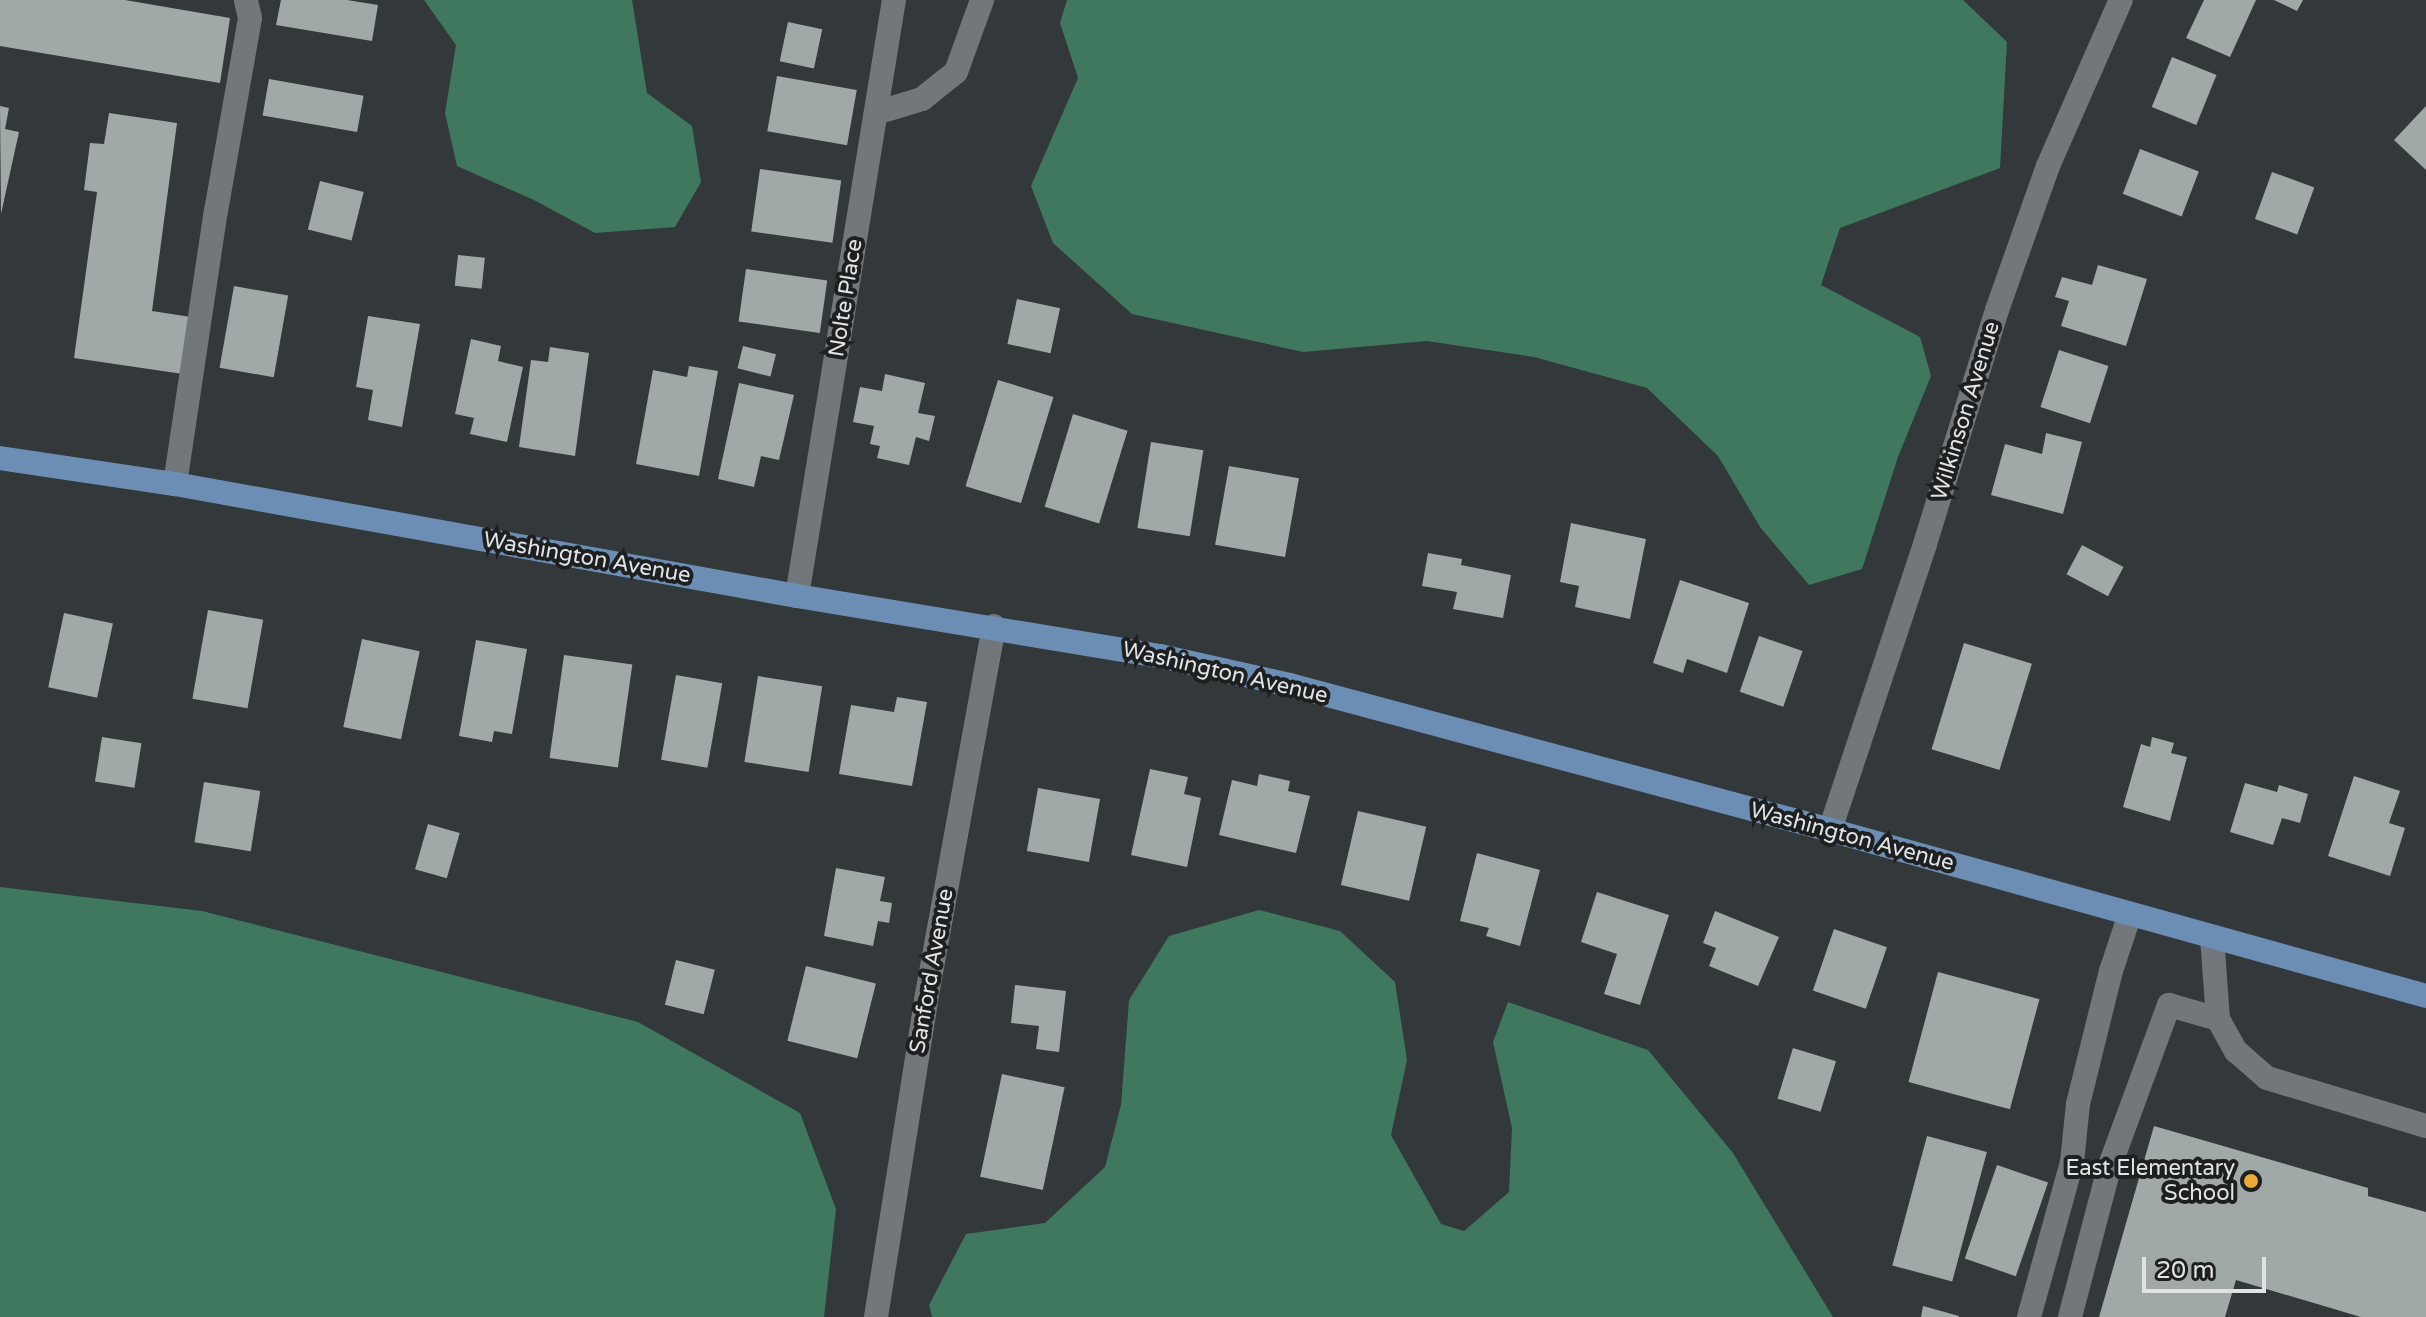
<!DOCTYPE html>
<style>
body{margin:0}
#map{position:relative;width:2426px;height:1317px;overflow:hidden;background:#33383b;font-family:"Varela Round",sans-serif}
div>[style]{position:absolute}
[style*='--x']{left:calc(var(--x)*1px);top:calc(var(--y)*1px);width:calc(var(--w)*1px);rotate:calc(var(--a)*1deg)}
.forest>*{inset:0;background:#3f775f}
.building>*{inset:0;background:#a1a9a8;transform-origin:0 0}
.minor>*{height:24px;margin:-12px;padding:0 12px;transform-origin:12px;border-radius:12px;background:#71777a}
.major>*{height:24px;margin:-12px;padding:0 12px;transform-origin:12px;border-radius:12px;background:#6d8eb4}
.dots>*{width:22px;height:22px;translate:-50% -50%;box-sizing:border-box;border:4px solid #1d1f20;border-radius:50%}
span{translate:-50% -50%;white-space:nowrap;text-align:center;line-height:1.15;-webkit-text-stroke:8px #1d1f20;paint-order:stroke}
.street-label{font-size:22px;color:#e1e4e6}
.poi-label{font-size:22px;color:#e1e4e6}
.right{translate:-100% -50%;text-align:right}
.scale{position:absolute;left:2142px;top:1257px;width:124px;height:36px;box-sizing:border-box;border:4px solid #e1e4e6;border-top:0;padding-left:10px;font-size:24px;line-height:28px;white-space:nowrap;color:#e1e4e6;-webkit-text-stroke:6px #1d1f20;paint-order:stroke}
</style>
<div id="map">
<div class="forest">
<i style="clip-path:polygon(424px 0,632px 0,647px 93px,692px 126px,701px 182px,675px 227px,595px 233px,534px 200px,457px 166px,445px 113px,456px 45px)"></i>
<i style="clip-path:polygon(1067px 0,1963px 0,2007px 42px,2000px 168px,1840px 228px,1821px 285px,1920px 337px,1931px 376px,1898px 457px,1862px 569px,1809px 585px,1760px 527px,1718px 456px,1647px 388px,1534px 357px,1427px 341px,1303px 352px,1132px 314px,1053px 243px,1031px 186px,1078px 78px,1060px 23px)"></i>
<i style="clip-path:polygon(0 887px,202px 911px,638px 1022px,800px 1113px,836px 1209px,824px 1317px,0 1317px)"></i>
<i style="clip-path:polygon(1259px 910px,1340px 931px,1395px 982px,1407px 1060px,1391px 1135px,1441px 1224px,1464px 1231px,1509px 1192px,1512px 1128px,1493px 1042px,1508px 1002px,1648px 1050px,1733px 1153px,1833px 1317px,932px 1317px,929px 1305px,966px 1234px,1045px 1223px,1105px 1167px,1121px 1105px,1129px 1000px,1169px 936px)"></i>
</div>
<div class="building">
<i style="clip-path:polygon(0 0,125px 0,230px 18px,220px 83px,0 46px)"></i>
<i style="clip-path:polygon(281px 0,347px 0,378px 5px,372px 41px,276px 25px)"></i>
<i style="clip-path:polygon(2204px 0,2256px 0,2230px 57px,2186px 38px)"></i>
<i style="clip-path:polygon(2274px 0,2303px 0,2297px 11px)"></i>
<i style="left:788px;top:22px;width:35px;height:40px;rotate:12deg"></i>
<i style="left:2172px;top:57px;width:48px;height:54px;rotate:22deg"></i>
<i style="left:777px;top:76px;width:81px;height:56px;rotate:10deg"></i>
<i style="left:269px;top:79px;width:96px;height:37px;rotate:10deg"></i>
<i style="clip-path:polygon(0 106px,9px 108px,5px 129px,19px 132px,1px 214px)"></i>
<i style="clip-path:polygon(2426px 106px,2426px 170px,2394px 140px)"></i>
<i style="clip-path:polygon(109px 113px,177px 123px,152px 311px,191px 317px,183px 374px,74px 358px,97px 192px,84px 190px,90px 143px,104px 144px)"></i>
<i style="left:2140px;top:149px;width:63px;height:48px;rotate:21deg"></i>
<i style="left:760px;top:169px;width:82px;height:63px;rotate:8deg"></i>
<i style="left:2272px;top:172px;width:45px;height:50px;rotate:20deg"></i>
<i style="left:320px;top:181px;width:45px;height:50px;rotate:14deg"></i>
<i style="left:458px;top:255px;width:27px;height:31px;rotate:6deg"></i>
<i style="clip-path:polygon(2098px 265px,2147px 279px,2126px 346px,2061px 326px,2069px 301px,2055px 297px,2062px 277px,2092px 285px)"></i>
<i style="left:746px;top:269px;width:82px;height:53px;rotate:8deg"></i>
<i style="left:234px;top:286px;width:55px;height:83px;rotate:10deg"></i>
<i style="left:1017px;top:299px;width:44px;height:46px;rotate:12deg"></i>
<i style="clip-path:polygon(368px 316px,420px 324px,402px 427px,368px 420px,373px 390px,356px 387px)"></i>
<i style="clip-path:polygon(471px 339px,501px 346px,498px 361px,523px 367px,507px 442px,470px 434px,474px 418px,455px 414px)"></i>
<i style="left:743px;top:346px;width:34px;height:23px;rotate:14deg"></i>
<i style="clip-path:polygon(550px 347px,589px 353px,575px 456px,519px 447px,531px 360px,548px 362px)"></i>
<i style="left:2059px;top:350px;width:52px;height:60px;rotate:18deg"></i>
<i style="clip-path:polygon(689px 366px,718px 371px,699px 476px,636px 464px,653px 370px,687px 377px)"></i>
<i style="clip-path:polygon(885px 374px,925px 383px,918px 413px,935px 416px,929px 441px,916px 437px,909px 465px,877px 458px,880px 446px,870px 444px,874px 426px,853px 422px,860px 387px,882px 391px)"></i>
<i style="left:998px;top:380px;width:58px;height:111px;rotate:17deg"></i>
<i style="clip-path:polygon(739px 383px,794px 395px,779px 460px,761px 456px,754px 487px,718px 479px)"></i>
<i style="left:1073px;top:414px;width:57px;height:97px;rotate:17deg"></i>
<i style="clip-path:polygon(2046px 433px,2082px 442px,2063px 514px,1991px 495px,2005px 444px,2042px 454px)"></i>
<i style="left:1151px;top:442px;width:53px;height:87px;rotate:9deg"></i>
<i style="left:1229px;top:466px;width:71px;height:80px;rotate:10deg"></i>
<i style="clip-path:polygon(1571px 523px,1646px 539px,1630px 619px,1575px 607px,1579px 586px,1560px 582px)"></i>
<i style="left:2082px;top:545px;width:47px;height:33px;rotate:28deg"></i>
<i style="clip-path:polygon(1428px 553px,1462px 559px,1461px 565px,1511px 575px,1503px 618px,1453px 609px,1457px 592px,1422px 586px)"></i>
<i style="clip-path:polygon(1680px 580px,1749px 603px,1727px 673px,1687px 659px,1683px 673px,1653px 663px)"></i>
<i style="left:208px;top:610px;width:56px;height:90px;rotate:10deg"></i>
<i style="left:64px;top:613px;width:50px;height:76px;rotate:12deg"></i>
<i style="left:1759px;top:636px;width:46px;height:59px;rotate:19deg"></i>
<i style="left:362px;top:639px;width:59px;height:90px;rotate:12deg"></i>
<i style="clip-path:polygon(476px 640px,527px 649px,512px 734px,494px 731px,492px 742px,459px 736px)"></i>
<i style="left:1964px;top:643px;width:71px;height:111px;rotate:17deg"></i>
<i style="left:564px;top:655px;width:69px;height:104px;rotate:8deg"></i>
<i style="left:676px;top:675px;width:47px;height:86px;rotate:10deg"></i>
<i style="left:758px;top:676px;width:65px;height:87px;rotate:9deg"></i>
<i style="clip-path:polygon(897px 697px,927px 702px,912px 786px,839px 774px,851px 705px,894px 712px)"></i>
<i style="left:102px;top:737px;width:40px;height:45px;rotate:9deg"></i>
<i style="clip-path:polygon(2152px 737px,2174px 743px,2171px 753px,2187px 757px,2170px 821px,2123px 807px,2141px 744px,2150px 747px)"></i>
<i style="clip-path:polygon(1150px 769px,1188px 777px,1184px 794px,1201px 798px,1187px 867px,1131px 855px)"></i>
<i style="clip-path:polygon(1259px 774px,1290px 781px,1288px 791px,1310px 796px,1296px 853px,1219px 835px,1232px 780px,1257px 786px)"></i>
<i style="clip-path:polygon(2354px 776px,2400px 791px,2389px 823px,2405px 828px,2390px 876px,2328px 856px)"></i>
<i style="left:204px;top:782px;width:57px;height:61px;rotate:9deg"></i>
<i style="clip-path:polygon(2245px 783px,2277px 792px,2279px 785px,2308px 794px,2300px 823px,2282px 818px,2273px 845px,2230px 832px)"></i>
<i style="left:1038px;top:788px;width:63px;height:64px;rotate:10deg"></i>
<i style="left:1358px;top:811px;width:70px;height:76px;rotate:13deg"></i>
<i style="left:428px;top:824px;width:33px;height:47px;rotate:16deg"></i>
<i style="clip-path:polygon(1477px 853px,1540px 870px,1520px 946px,1486px 936px,1489px 928px,1460px 921px)"></i>
<i style="clip-path:polygon(836px 868px,885px 877px,880px 901px,892px 903px,889px 923px,878px 921px,873px 946px,824px 936px)"></i>
<i style="clip-path:polygon(1597px 892px,1669px 915px,1640px 1005px,1604px 994px,1617px 954px,1581px 942px)"></i>
<i style="clip-path:polygon(1715px 911px,1779px 937px,1758px 986px,1709px 966px,1716px 948px,1703px 943px)"></i>
<i style="left:1834px;top:929px;width:56px;height:65px;rotate:19deg"></i>
<i style="left:676px;top:960px;width:40px;height:46px;rotate:14deg"></i>
<i style="left:806px;top:966px;width:72px;height:77px;rotate:14deg"></i>
<i style="left:1938px;top:972px;width:105px;height:114px;rotate:15deg"></i>
<i style="clip-path:polygon(1015px 985px,1066px 991px,1059px 1052px,1036px 1049px,1039px 1026px,1011px 1023px)"></i>
<i style="left:1793px;top:1048px;width:45px;height:53px;rotate:17deg"></i>
<i style="left:1002px;top:1074px;width:64px;height:105px;rotate:12deg"></i>
<i style="clip-path:polygon(2154px 1126px,2368px 1188px,2368px 1196px,2426px 1212px,2426px 1317px,2361px 1317px,2236px 1280px,2225px 1317px,2099px 1317px)"></i>
<i style="left:1927px;top:1136px;width:62px;height:134px;rotate:15deg"></i>
<i style="left:1997px;top:1165px;width:54px;height:99px;rotate:19deg"></i>
<i style="clip-path:polygon(1923px 1306px,1959px 1316px,1959px 1317px,1921px 1317px)"></i>
</div>
<div class="minor">
<i style="--x:876;--y:113;--w:48;--a:-16.9"></i>
<i style="--x:922;--y:99;--w:43;--a:-38.5"></i>
<i style="--x:956;--y:72;--w:77;--a:-70.1"></i>
<i style="--x:175;--y:484;--w:276;--a:-81.5"></i>
<i style="--x:216;--y:211;--w:196;--a:-80"></i>
<i style="--x:250;--y:18;--w:18;--a:-103"></i>
<i style="--x:797;--y:596;--w:604;--a:-80.76"></i>
<i style="--x:1830;--y:830;--w:301;--a:-71.6"></i>
<i style="--x:1925;--y:544;--w:245;--a:-72.9"></i>
<i style="--x:1997;--y:310;--w:153;--a:-70.5"></i>
<i style="--x:2048;--y:166;--w:181;--a:-66.3"></i>
<i style="--x:2212;--y:937;--w:82;--a:85.8"></i>
<i style="--x:2218;--y:1019;--w:37;--a:61"></i>
<i style="--x:2236;--y:1051;--w:41;--a:41.1"></i>
<i style="--x:2267;--y:1078;--w:166;--a:16.8"></i>
<i style="--x:876;--y:1317;--w:321;--a:-81"></i>
<i style="--x:926;--y:1000;--w:380;--a:-79.7"></i>
<i style="--x:2029;--y:1317;--w:161;--a:-74.5"></i>
<i style="--x:2072;--y:1162;--w:58;--a:-84.1"></i>
<i style="--x:2078;--y:1104;--w:137;--a:-76.1"></i>
<i style="--x:2111;--y:971;--w:60;--a:-71.6"></i>
<i style="--x:2070;--y:1317;--w:154;--a:-75.3"></i>
<i style="--x:2109;--y:1168;--w:174;--a:-69.8"></i>
<i style="--x:2169;--y:1005;--w:51;--a:15.9"></i>
</div>
<div class="major">
<i style="--x:0;--y:458;--w:177;--a:8.5"></i>
<i style="--x:175;--y:484;--w:632;--a:10.21"></i>
<i style="--x:797;--y:596;--w:368;--a:9.4"></i>
<i style="--x:1160;--y:656;--w:133;--a:12.6"></i>
<i style="--x:1290;--y:685;--w:559;--a:15.03"></i>
<i style="--x:1830;--y:830;--w:619;--a:15.56"></i>
</div>
<div class="dots">
<i style="left:2251px;top:1181px;background:#eba939"></i>
</div>
<div class="street-label">
<span style="left:846px;top:298px;rotate:-81deg">Nolte Place</span>
<span style="left:1966px;top:411px;rotate:-73deg">Wilkinson Avenue</span>
<span style="left:587px;top:558px;rotate:10deg">Washington Avenue</span>
<span style="left:1225px;top:673px;rotate:13deg">Washington Avenue</span>
<span style="left:1852px;top:837px;rotate:15deg">Washington Avenue</span>
<span style="left:932px;top:971px;rotate:-80deg">Sanford Avenue</span>
</div>
<div class="poi-label">
<span class="right" style="left:2235px;top:1181px">East Elementary<br>School</span>
</div>
<div class="scale">20 m</div>
</div>
